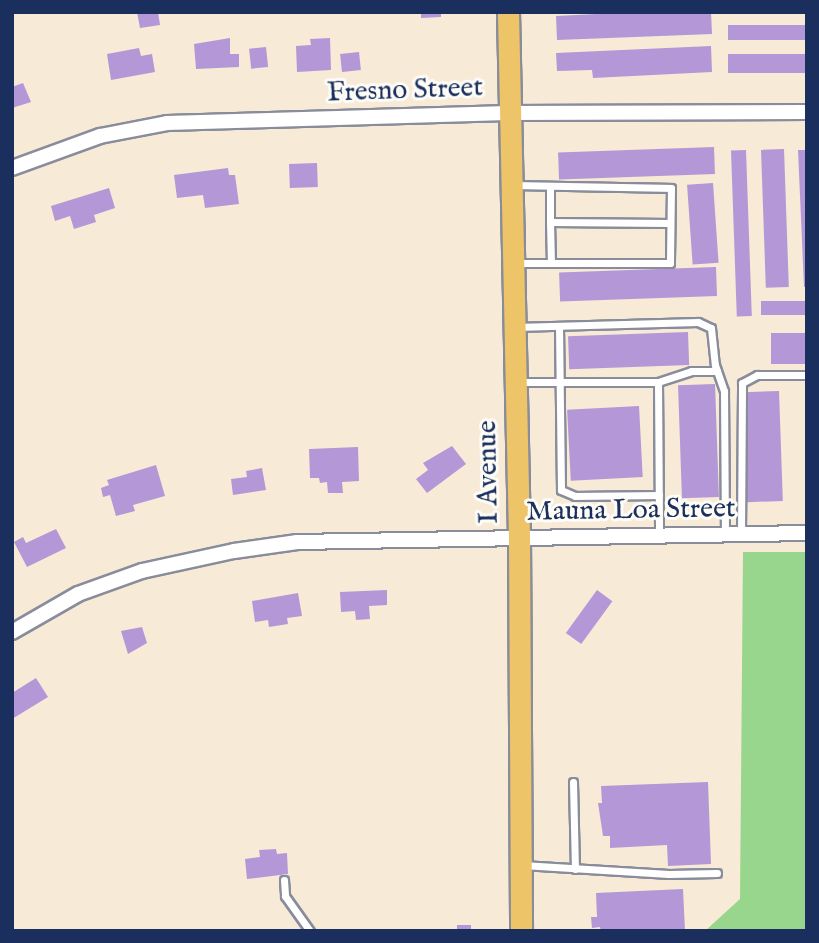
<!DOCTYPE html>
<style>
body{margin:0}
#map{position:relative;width:819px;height:943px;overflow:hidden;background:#f7ead7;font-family:"IM FELL English",serif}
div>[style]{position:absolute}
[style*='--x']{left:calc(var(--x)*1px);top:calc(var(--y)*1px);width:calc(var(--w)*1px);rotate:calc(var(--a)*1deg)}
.green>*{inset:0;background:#97d68c}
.building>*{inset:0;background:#b397d7;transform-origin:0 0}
.roads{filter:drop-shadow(2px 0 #898c9a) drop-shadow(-2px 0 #898c9a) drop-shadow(0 2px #898c9a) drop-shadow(0 -2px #898c9a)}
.service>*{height:7px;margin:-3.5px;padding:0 3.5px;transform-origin:3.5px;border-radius:3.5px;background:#fff}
.minor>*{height:14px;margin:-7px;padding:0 7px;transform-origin:7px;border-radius:7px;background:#fff}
.primary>*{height:21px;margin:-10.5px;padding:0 10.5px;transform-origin:10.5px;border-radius:10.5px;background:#eec469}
span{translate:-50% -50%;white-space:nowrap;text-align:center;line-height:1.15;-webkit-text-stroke:6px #fdfcf7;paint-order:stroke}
.street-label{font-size:28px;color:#1b2f5e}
.frame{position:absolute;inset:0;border:14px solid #1b2f5e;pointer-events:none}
</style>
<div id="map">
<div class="green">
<i style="clip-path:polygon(743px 552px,807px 552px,807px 931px,705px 931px,740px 899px)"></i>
</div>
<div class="building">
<i style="clip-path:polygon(137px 12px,158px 12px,160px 25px,140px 28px)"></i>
<i style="clip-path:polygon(421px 12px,441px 12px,441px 17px,421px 18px)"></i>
<i style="clip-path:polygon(637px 12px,711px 12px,712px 34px,557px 40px,556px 16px)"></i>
<i style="left:807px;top:25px;width:15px;height:79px;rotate:90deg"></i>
<i style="clip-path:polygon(230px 38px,230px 54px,239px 54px,239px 67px,196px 69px,194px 44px)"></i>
<i style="clip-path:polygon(330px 38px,331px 70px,297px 72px,296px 46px,311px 45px,310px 39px)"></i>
<i style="clip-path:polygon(711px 46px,712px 72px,593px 78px,592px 70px,557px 71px,556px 53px)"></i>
<i style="left:266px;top:47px;width:20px;height:17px;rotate:84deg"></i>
<i style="clip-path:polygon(139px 48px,141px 56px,152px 54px,155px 72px,111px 80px,107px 54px)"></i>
<i style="left:359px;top:52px;width:18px;height:19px;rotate:84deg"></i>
<i style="left:807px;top:54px;width:19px;height:79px;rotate:90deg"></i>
<i style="clip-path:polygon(23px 83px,31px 102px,12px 108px,12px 87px)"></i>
<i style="left:714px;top:147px;width:27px;height:156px;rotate:88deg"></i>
<i style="left:784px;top:149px;width:138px;height:23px;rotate:88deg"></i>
<i style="left:746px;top:150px;width:166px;height:15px;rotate:88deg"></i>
<i style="clip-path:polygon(798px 150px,807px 150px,807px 287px,804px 287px)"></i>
<i style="left:317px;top:163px;width:24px;height:28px;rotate:88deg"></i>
<i style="clip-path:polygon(228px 168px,229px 175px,235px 175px,239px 204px,205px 208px,203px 195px,177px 198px,174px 175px)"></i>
<i style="left:713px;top:183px;width:80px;height:26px;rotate:86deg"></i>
<i style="clip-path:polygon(109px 188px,115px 208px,94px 215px,96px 222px,74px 229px,70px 216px,55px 221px,51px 206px)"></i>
<i style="left:716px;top:267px;width:29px;height:157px;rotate:88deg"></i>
<i style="left:807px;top:301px;width:14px;height:46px;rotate:90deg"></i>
<i style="left:688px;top:332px;width:33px;height:120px;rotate:88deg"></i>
<i style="left:807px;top:333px;width:31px;height:36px;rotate:90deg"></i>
<i style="left:715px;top:384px;width:113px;height:37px;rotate:88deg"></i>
<i style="left:779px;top:391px;width:110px;height:36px;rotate:88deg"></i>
<i style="left:639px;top:406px;width:71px;height:72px;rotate:87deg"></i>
<i style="clip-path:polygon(452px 446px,466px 464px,427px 493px,416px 479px,428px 470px,423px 463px)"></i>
<i style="clip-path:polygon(358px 447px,359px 481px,342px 482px,343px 493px,328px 493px,327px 482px,320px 483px,319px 478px,310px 478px,309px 449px)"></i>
<i style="clip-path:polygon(156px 465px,165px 496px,133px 505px,135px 511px,116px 516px,110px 495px,103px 497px,101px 488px,109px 485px,107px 480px)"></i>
<i style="clip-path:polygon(262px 468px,266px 490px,233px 495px,231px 479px,247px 477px,246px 471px)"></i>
<i style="clip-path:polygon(56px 529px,66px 548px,27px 567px,14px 542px,23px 537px,26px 543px)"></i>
<i style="clip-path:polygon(387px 590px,387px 605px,369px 606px,370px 619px,356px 620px,355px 611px,341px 612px,340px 592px)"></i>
<i style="left:597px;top:590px;width:19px;height:53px;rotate:36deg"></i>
<i style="clip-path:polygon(298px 593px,302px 616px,287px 618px,288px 624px,269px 627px,268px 620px,255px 622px,252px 601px)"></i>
<i style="clip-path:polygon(142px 627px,147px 643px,128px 654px,121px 631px)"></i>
<i style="clip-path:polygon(36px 678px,48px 697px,12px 719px,12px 693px)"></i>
<i style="clip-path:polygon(708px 782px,711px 864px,668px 866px,667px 845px,610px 848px,610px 836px,603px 836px,598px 803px,602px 803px,601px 786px)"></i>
<i style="clip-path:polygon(276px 849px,277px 854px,287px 853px,288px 874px,247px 879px,245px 859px,260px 857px,259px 850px)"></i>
<i style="clip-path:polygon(683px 889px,685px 931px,601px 931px,600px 927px,592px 928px,591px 917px,597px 917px,596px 893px)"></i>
<i style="left:457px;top:925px;width:14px;height:6px"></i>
</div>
<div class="roads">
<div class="service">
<i style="--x:516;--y:185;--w:155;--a:1.1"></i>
<i style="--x:671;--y:188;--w:75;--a:90.8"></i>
<i style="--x:670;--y:263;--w:154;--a:180"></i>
<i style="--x:550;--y:186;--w:36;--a:90"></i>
<i style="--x:551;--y:263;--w:41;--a:-91.4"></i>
<i style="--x:550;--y:222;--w:120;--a:0.5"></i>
<i style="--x:559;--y:326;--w:164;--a:89.3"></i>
<i style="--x:561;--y:490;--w:15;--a:23"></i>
<i style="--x:575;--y:496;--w:84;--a:-0.7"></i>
<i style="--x:515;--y:327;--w:183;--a:-1.6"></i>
<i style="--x:698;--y:322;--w:14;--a:25"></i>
<i style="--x:711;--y:328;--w:37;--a:84"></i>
<i style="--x:715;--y:365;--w:28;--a:71"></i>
<i style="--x:724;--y:391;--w:143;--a:89.6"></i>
<i style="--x:517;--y:382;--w:141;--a:0"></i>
<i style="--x:658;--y:382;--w:153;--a:89.6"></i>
<i style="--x:658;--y:382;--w:35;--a:-18"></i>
<i style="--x:691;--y:371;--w:26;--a:0"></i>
<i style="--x:741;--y:534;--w:151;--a:-89.6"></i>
<i style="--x:742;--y:383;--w:17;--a:-28"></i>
<i style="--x:757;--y:375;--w:50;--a:0"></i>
<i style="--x:573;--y:782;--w:87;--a:88.7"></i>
<i style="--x:522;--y:865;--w:147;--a:3.5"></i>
<i style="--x:669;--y:874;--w:48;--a:-1.2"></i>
<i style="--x:284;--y:880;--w:16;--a:86"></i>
<i style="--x:285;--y:896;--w:43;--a:54.5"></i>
</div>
<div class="minor">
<i style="--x:12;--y:168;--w:94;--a:-20"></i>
<i style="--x:100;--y:136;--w:68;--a:-11"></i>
<i style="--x:167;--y:123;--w:341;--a:-1.7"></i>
<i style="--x:508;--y:113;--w:299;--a:-0.2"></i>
<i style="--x:12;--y:632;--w:76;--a:-29.9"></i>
<i style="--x:78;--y:594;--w:68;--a:-19.8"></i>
<i style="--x:142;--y:571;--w:94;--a:-12.3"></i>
<i style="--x:234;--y:551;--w:64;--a:-8.1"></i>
<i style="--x:297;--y:542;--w:510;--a:-1.01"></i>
</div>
<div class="primary">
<i style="--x:508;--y:12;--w:525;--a:88.8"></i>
<i style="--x:519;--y:537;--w:394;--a:89.7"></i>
</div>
</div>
<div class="street-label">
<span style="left:405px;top:91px;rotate:-2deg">Fresno Street</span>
<span style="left:489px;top:472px;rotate:-91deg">I Avenue</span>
<span style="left:631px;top:511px;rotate:-1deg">Mauna Loa Street</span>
</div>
<div class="frame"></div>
</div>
